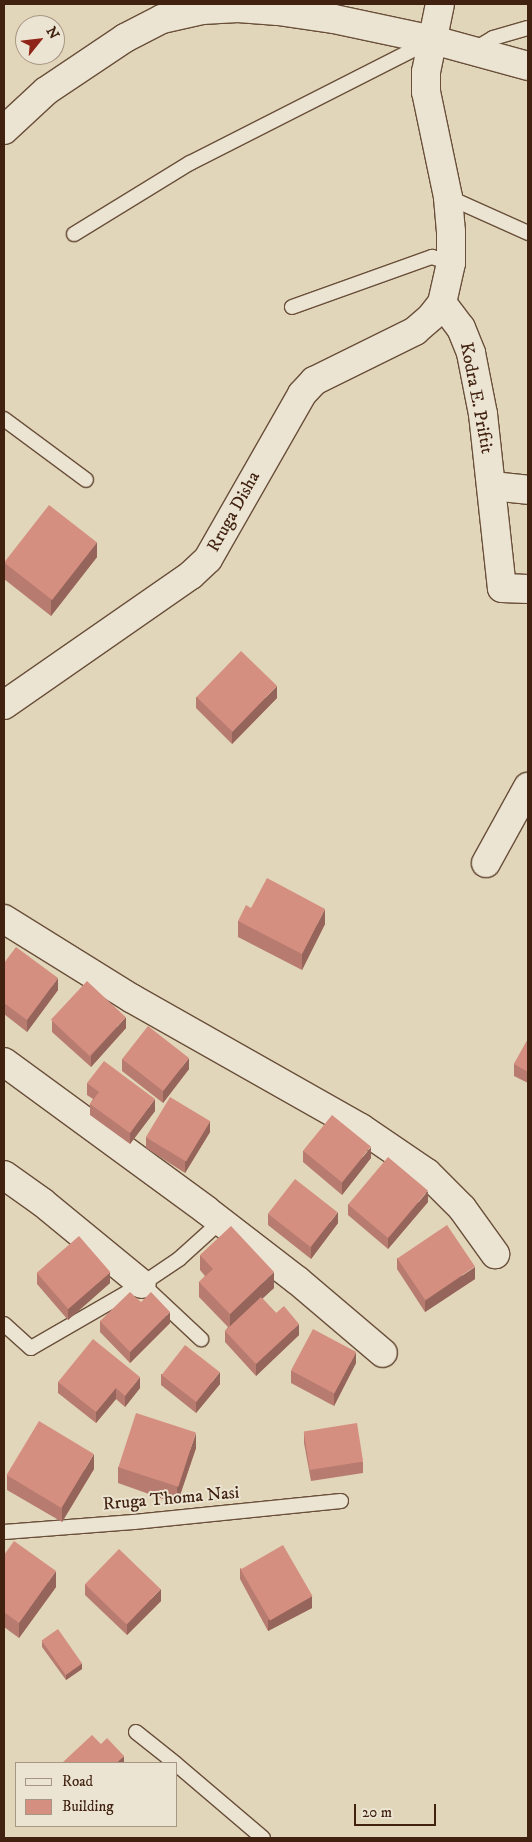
<!DOCTYPE html>
<style>
body{margin:0}
#map{position:relative;width:532px;height:1842px;overflow:hidden;background:#e1d6b9;font-family:"IM FELL DW Pica",serif}
div>[style]{position:absolute}
[style*='--x']{left:calc(var(--x)*1px);top:calc(var(--y)*1px);width:calc(var(--w)*1px);rotate:calc(var(--a)*1deg)}
.roads{filter:drop-shadow(1px 0 #694f3a) drop-shadow(-1px 0 #694f3a) drop-shadow(0 1px #694f3a) drop-shadow(0 -1px #694f3a)}
.service>*{height:14px;margin:-7px;padding:0 7px;transform-origin:7px;border-radius:7px;background:#ece4d2}
.minor>*{height:28px;margin:-14px;padding:0 14px;transform-origin:14px;border-radius:14px;background:#ece4d2}
.tertiary>*{height:28px;margin:-14px;padding:0 14px;transform-origin:14px;border-radius:14px;background:#ece4d2}
.wall>*{inset:0;background:#b77b6f}
.shaded-wall>*{inset:0;background:#95645a}
.building>*{inset:0;background:#d58f81;transform-origin:0 0}
span{translate:-50% -50%;white-space:nowrap;text-align:center;line-height:1.15;-webkit-text-stroke:4px #ece4d2;paint-order:stroke}
.street-label{font-size:18px;color:#412210}
.frame{position:absolute;inset:0;border:5px solid #412210;pointer-events:none}
.legend{position:absolute;left:15px;top:1762px;width:162px;height:65px;box-sizing:border-box;background:#ece4d2;border:1px solid #a89684;margin:0;padding:6px 9px;list-style:none;font-size:15px;color:#412210}
.legend li{display:flex;align-items:center;gap:10px;height:25px}
.legend b{width:25px;border:1px solid #a89684}
.north{position:absolute;left:15px;top:15px;width:50px;height:50px;box-sizing:border-box;background:#ece4d2;border:1px solid #a89684;border-radius:50%;rotate:61deg;font-size:14px;font-weight:700;line-height:20px;text-align:center;color:#412210}
.north::after{content:'';display:block;margin:auto;width:18px;height:22px;background:#8f2418;clip-path:polygon(50% 0,100% 100%,50% 72%,0 100%)}
.scale{position:absolute;left:354px;top:1804px;width:82px;height:22px;box-sizing:border-box;border:2px solid #412210;border-top:0;padding-left:6px;font-size:15px;line-height:18px;white-space:nowrap;color:#412210;-webkit-text-stroke:4px #ece4d2;paint-order:stroke}
</style>
<div id="map">
<div class="roads">
<div class="service">
<i style="--x:473;--y:50;--w:23;--a:-31"></i>
<i style="--x:493;--y:38;--w:36;--a:-16"></i>
<i style="--x:448;--y:197;--w:88;--a:24.2"></i>
<i style="--x:74;--y:234;--w:136;--a:-31.5"></i>
<i style="--x:190;--y:163;--w:267;--a:-26.9"></i>
<i style="--x:292;--y:307;--w:149;--a:-19.7"></i>
<i style="--x:432;--y:257;--w:20;--a:18"></i>
<i style="--x:4;--y:419;--w:102;--a:36.6"></i>
<i style="--x:142;--y:1284;--w:81;--a:43"></i>
<i style="--x:4;--y:1324;--w:36;--a:42"></i>
<i style="--x:31;--y:1348;--w:128;--a:-30"></i>
<i style="--x:142;--y:1284;--w:45;--a:-34"></i>
<i style="--x:179;--y:1259;--w:55;--a:-42.1"></i>
<i style="--x:4;--y:1532;--w:130;--a:-4.4"></i>
<i style="--x:134;--y:1522;--w:208;--a:-5.8"></i>
<i style="--x:136;--y:1732;--w:50;--a:38.5"></i>
<i style="--x:176;--y:1764;--w:114;--a:40.4"></i>
</div>
<div class="minor">
<i style="--x:433;--y:40;--w:98;--a:15.3"></i>
<i style="--x:442;--y:303;--w:31;--a:53"></i>
<i style="--x:461;--y:328;--w:27;--a:68"></i>
<i style="--x:471;--y:353;--w:62;--a:78.9"></i>
<i style="--x:483;--y:414;--w:175;--a:83.8"></i>
<i style="--x:502;--y:588;--w:26;--a:2"></i>
<i style="--x:492;--y:486;--w:36;--a:6"></i>
<i style="--x:486;--y:863;--w:87;--a:-61.1"></i>
<i style="--x:4;--y:919;--w:150;--a:31.9"></i>
<i style="--x:131;--y:998;--w:264;--a:29.5"></i>
<i style="--x:361;--y:1128;--w:80;--a:34.3"></i>
<i style="--x:427;--y:1173;--w:49;--a:45"></i>
<i style="--x:462;--y:1208;--w:57;--a:54.3"></i>
<i style="--x:4;--y:1062;--w:250;--a:36.2"></i>
<i style="--x:206;--y:1210;--w:116;--a:37.7"></i>
<i style="--x:298;--y:1281;--w:111;--a:40.3"></i>
<i style="--x:4;--y:1175;--w:47;--a:35.4"></i>
<i style="--x:42;--y:1202;--w:129;--a:39.4"></i>
</div>
<div class="tertiary">
<i style="--x:4;--y:130;--w:57;--a:-42.9"></i>
<i style="--x:46;--y:91;--w:95;--a:-33.9"></i>
<i style="--x:125;--y:38;--w:42;--a:-27.2"></i>
<i style="--x:162;--y:19;--w:41;--a:-12.7"></i>
<i style="--x:202;--y:10;--w:36;--a:-3"></i>
<i style="--x:238;--y:8;--w:40;--a:4.3"></i>
<i style="--x:278;--y:11;--w:57;--a:8.1"></i>
<i style="--x:334;--y:19;--w:101;--a:12"></i>
<i style="--x:4;--y:705;--w:228;--a:-34.8"></i>
<i style="--x:191;--y:575;--w:23;--a:-43"></i>
<i style="--x:208;--y:559;--w:190;--a:-60.3"></i>
<i style="--x:302;--y:394;--w:18;--a:-47"></i>
<i style="--x:314;--y:381;--w:113;--a:-26.3"></i>
<i style="--x:415;--y:331;--w:21;--a:-41"></i>
<i style="--x:431;--y:317;--w:18;--a:-52"></i>
<i style="--x:442;--y:303;--w:41;--a:-77.3"></i>
<i style="--x:451;--y:263;--w:31;--a:-90"></i>
<i style="--x:451;--y:232;--w:35;--a:-95"></i>
<i style="--x:448;--y:197;--w:107;--a:-101.8"></i>
<i style="--x:426;--y:92;--w:20;--a:-90"></i>
<i style="--x:426;--y:72;--w:69;--a:-78.4"></i>
</div>
</div>
<div class="wall">
<i style="clip-path:polygon(97px 557px,51px 616px,4px 579px,4px 562px)"></i>
<i style="clip-path:polygon(196px 697px,277px 698px,232px 744px,196px 708px)"></i>
<i style="clip-path:polygon(238px 921px,325px 924px,302px 970px,238px 937px)"></i>
<i style="clip-path:polygon(4px 963px,58px 990px,27px 1032px,4px 1014px)"></i>
<i style="clip-path:polygon(52px 1021px,126px 1028px,91px 1067px,52px 1032px)"></i>
<i style="clip-path:polygon(528px 1039px,528px 1083px,514px 1076px,514px 1064px)"></i>
<i style="clip-path:polygon(122px 1059px,189px 1069px,163px 1103px,122px 1071px)"></i>
<i style="clip-path:polygon(87px 1083px,155px 1111px,130px 1144px,90px 1115px,90px 1104px,93px 1099px,87px 1095px)"></i>
<i style="clip-path:polygon(210px 1132px,185px 1173px,146px 1148px,146px 1137px)"></i>
<i style="clip-path:polygon(303px 1151px,371px 1158px,342px 1195px,303px 1162px)"></i>
<i style="clip-path:polygon(428px 1202px,388px 1249px,348px 1215px,348px 1204px)"></i>
<i style="clip-path:polygon(268px 1214px,338px 1223px,311px 1259px,268px 1225px)"></i>
<i style="clip-path:polygon(200px 1255px,274px 1288px,262px 1298px,276px 1313px,299px 1335px,256px 1376px,225px 1342px,225px 1331px,228px 1327px,199px 1297px,199px 1282px,205px 1276px,200px 1270px)"></i>
<i style="clip-path:polygon(397px 1258px,475px 1279px,425px 1312px,397px 1269px)"></i>
<i style="clip-path:polygon(37px 1273px,110px 1283px,68px 1320px,37px 1284px)"></i>
<i style="clip-path:polygon(141px 1302px,170px 1323px,130px 1363px,100px 1332px,100px 1321px)"></i>
<i style="clip-path:polygon(356px 1363px,334px 1406px,291px 1383px,291px 1371px)"></i>
<i style="clip-path:polygon(161px 1374px,220px 1384px,196px 1413px,161px 1385px)"></i>
<i style="clip-path:polygon(58px 1382px,140px 1388px,125px 1407px,116px 1399px,96px 1423px,58px 1393px)"></i>
<i style="clip-path:polygon(304px 1432px,363px 1462px,363px 1473px,311px 1481px,304px 1443px)"></i>
<i style="clip-path:polygon(196px 1448px,177px 1504px,118px 1483px,118px 1467px)"></i>
<i style="clip-path:polygon(94px 1469px,62px 1522px,7px 1490px,7px 1475px)"></i>
<i style="clip-path:polygon(4px 1555px,56px 1587px,19px 1638px,4px 1627px)"></i>
<i style="clip-path:polygon(240px 1568px,312px 1608px,268px 1631px,240px 1579px)"></i>
<i style="clip-path:polygon(85px 1584px,161px 1601px,127px 1635px,85px 1595px)"></i>
<i style="clip-path:polygon(42px 1641px,82px 1669px,66px 1680px,42px 1647px)"></i>
</div>
<div class="shaded-wall">
<i style="clip-path:polygon(97px 542px,97px 557px,51px 616px,51px 600px)"></i>
<i style="clip-path:polygon(277px 686px,277px 698px,232px 744px,232px 732px)"></i>
<i style="clip-path:polygon(325px 909px,325px 924px,302px 970px,302px 954px)"></i>
<i style="clip-path:polygon(58px 978px,58px 990px,27px 1032px,27px 1020px)"></i>
<i style="clip-path:polygon(126px 1017px,126px 1028px,91px 1067px,91px 1056px)"></i>
<i style="clip-path:polygon(189px 1058px,189px 1069px,163px 1103px,163px 1091px)"></i>
<i style="clip-path:polygon(155px 1099px,155px 1111px,130px 1144px,130px 1133px)"></i>
<i style="clip-path:polygon(210px 1121px,210px 1132px,185px 1173px,185px 1161px)"></i>
<i style="clip-path:polygon(371px 1147px,371px 1158px,342px 1195px,342px 1183px)"></i>
<i style="clip-path:polygon(428px 1191px,428px 1202px,388px 1249px,388px 1238px)"></i>
<i style="clip-path:polygon(338px 1212px,338px 1223px,311px 1259px,311px 1247px)"></i>
<i style="clip-path:polygon(475px 1267px,475px 1279px,425px 1312px,425px 1301px)"></i>
<i style="clip-path:polygon(110px 1272px,110px 1283px,68px 1320px,68px 1309px)"></i>
<i style="clip-path:polygon(274px 1272px,274px 1288px,230px 1329px,230px 1314px)"></i>
<i style="clip-path:polygon(170px 1312px,170px 1323px,130px 1363px,130px 1352px)"></i>
<i style="clip-path:polygon(299px 1324px,299px 1335px,256px 1376px,256px 1364px)"></i>
<i style="clip-path:polygon(356px 1352px,356px 1363px,334px 1406px,334px 1394px)"></i>
<i style="clip-path:polygon(220px 1372px,220px 1384px,196px 1413px,196px 1402px)"></i>
<i style="clip-path:polygon(140px 1377px,140px 1388px,125px 1407px,125px 1396px)"></i>
<i style="clip-path:polygon(116px 1388px,116px 1399px,96px 1423px,96px 1412px)"></i>
<i style="clip-path:polygon(196px 1433px,196px 1448px,177px 1504px,177px 1488px)"></i>
<i style="clip-path:polygon(94px 1454px,94px 1469px,62px 1522px,62px 1507px)"></i>
<i style="clip-path:polygon(56px 1571px,56px 1587px,19px 1638px,19px 1623px)"></i>
<i style="clip-path:polygon(161px 1589px,161px 1601px,127px 1635px,127px 1624px)"></i>
<i style="clip-path:polygon(312px 1596px,312px 1608px,268px 1631px,268px 1620px)"></i>
<i style="clip-path:polygon(82px 1663px,82px 1669px,66px 1680px,66px 1675px)"></i>
<i style="clip-path:polygon(124px 1756px,124px 1763px,116px 1763px)"></i>
</div>
<div class="building">
<i style="left:49px;top:505px;width:61px;height:73px;rotate:38deg"></i>
<i style="left:241px;top:651px;width:50px;height:64px;rotate:44deg"></i>
<i style="clip-path:polygon(267px 878px,325px 909px,302px 954px,238px 921px,246px 905px,251px 908px)"></i>
<i style="clip-path:polygon(16px 947px,58px 978px,27px 1020px,4px 1003px,4px 963px)"></i>
<i style="left:87px;top:981px;width:53px;height:53px;rotate:43deg"></i>
<i style="left:148px;top:1026px;width:52px;height:42px;rotate:38deg"></i>
<i style="clip-path:polygon(528px 1039px,528px 1072px,514px 1064px)"></i>
<i style="clip-path:polygon(104px 1061px,155px 1099px,130px 1133px,90px 1104px,99px 1092px,87px 1083px)"></i>
<i style="left:170px;top:1097px;width:47px;height:47px;rotate:31deg"></i>
<i style="left:332px;top:1115px;width:50px;height:46px;rotate:39deg"></i>
<i style="left:388px;top:1157px;width:52px;height:62px;rotate:40deg"></i>
<i style="left:295px;top:1179px;width:54px;height:44px;rotate:38deg"></i>
<i style="left:447px;top:1225px;width:50px;height:60px;rotate:56deg"></i>
<i style="clip-path:polygon(231px 1226px,274px 1272px,230px 1314px,199px 1282px,213px 1269px,200px 1255px)"></i>
<i style="left:79px;top:1236px;width:48px;height:56px;rotate:49deg"></i>
<i style="clip-path:polygon(130px 1292px,141px 1302px,151px 1292px,170px 1312px,130px 1352px,100px 1321px)"></i>
<i style="clip-path:polygon(261px 1297px,276px 1313px,284px 1306px,299px 1324px,256px 1364px,225px 1331px)"></i>
<i style="left:313px;top:1329px;width:49px;height:47px;rotate:28deg"></i>
<i style="clip-path:polygon(93px 1339px,140px 1377px,125px 1396px,116px 1388px,96px 1412px,58px 1382px)"></i>
<i style="left:185px;top:1345px;width:44px;height:38px;rotate:38deg"></i>
<i style="left:136px;top:1413px;width:63px;height:57px;rotate:18deg"></i>
<i style="left:39px;top:1421px;width:64px;height:63px;rotate:31deg"></i>
<i style="left:357px;top:1423px;width:39px;height:54px;rotate:81deg"></i>
<i style="clip-path:polygon(14px 1541px,56px 1571px,19px 1623px,4px 1612px,4px 1555px)"></i>
<i style="left:283px;top:1545px;width:59px;height:49px;rotate:60deg"></i>
<i style="left:119px;top:1549px;width:58px;height:49px;rotate:44deg"></i>
<i style="left:58px;top:1629px;width:42px;height:20px;rotate:55deg"></i>
<i style="clip-path:polygon(92px 1735px,101px 1744px,107px 1738px,124px 1756px,116px 1763px,62px 1763px)"></i>
</div>
<div class="street-label">
<span style="left:476px;top:398px;rotate:79deg">Kodra E. Priftit</span>
<span style="left:234px;top:512px;rotate:-61deg">Rruga Disha</span>
<span style="left:171px;top:1499px;rotate:-5deg">Rruga Thoma Nasi</span>
</div>
<div class="frame"></div>
<ul class="legend">
<li><b style="height:6px;background:#ece4d2"></b>Road</li>
<li><b style="height:14px;background:#d58f81"></b>Building</li>
</ul>
<div class="north">N</div>
<div class="scale">20 m</div>
</div>
